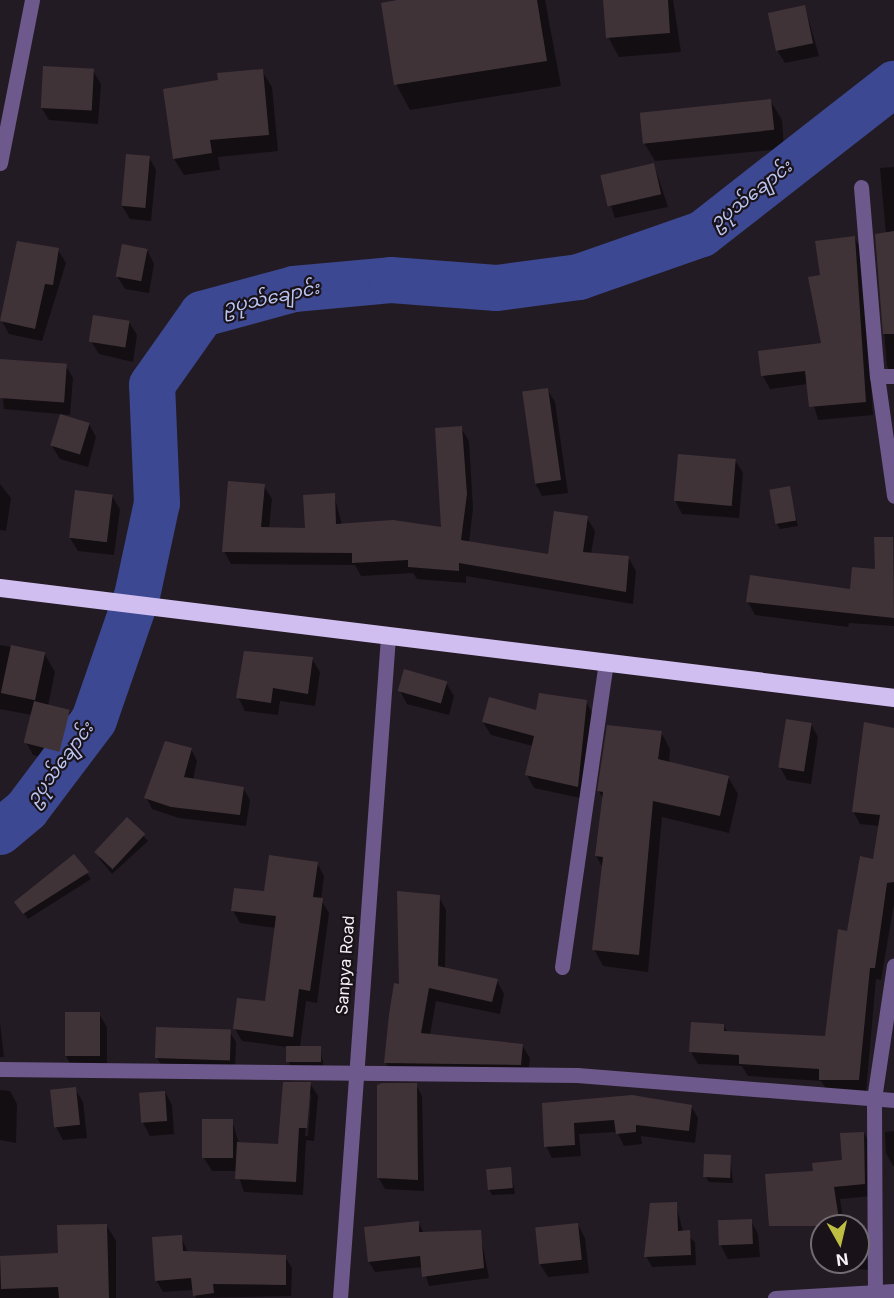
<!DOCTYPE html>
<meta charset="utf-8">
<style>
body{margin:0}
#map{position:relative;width:894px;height:1298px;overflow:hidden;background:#231b23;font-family:Inter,"Noto Sans Myanmar",sans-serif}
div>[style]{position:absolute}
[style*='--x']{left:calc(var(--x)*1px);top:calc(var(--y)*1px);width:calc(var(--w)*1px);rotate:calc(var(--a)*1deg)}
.shadow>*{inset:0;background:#0007}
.river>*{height:46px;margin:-23px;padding:0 23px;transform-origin:23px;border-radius:23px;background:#3c4891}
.building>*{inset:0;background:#403337;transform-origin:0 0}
.minor>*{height:15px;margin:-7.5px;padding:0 7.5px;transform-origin:7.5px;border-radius:7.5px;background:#6d598b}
.highway>*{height:18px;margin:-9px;padding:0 9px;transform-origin:9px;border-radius:9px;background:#d0bef1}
span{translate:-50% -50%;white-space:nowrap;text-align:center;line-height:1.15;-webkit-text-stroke:4.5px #1a1219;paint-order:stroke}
.street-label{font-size:16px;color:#f7f1f6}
.water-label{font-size:18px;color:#bbc6f0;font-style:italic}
.north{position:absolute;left:810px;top:1214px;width:60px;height:60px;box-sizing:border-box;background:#1a1219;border:2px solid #726b71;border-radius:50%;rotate:172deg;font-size:16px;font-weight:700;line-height:24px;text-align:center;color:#f7f1f6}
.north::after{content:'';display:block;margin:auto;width:21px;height:27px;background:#bebf42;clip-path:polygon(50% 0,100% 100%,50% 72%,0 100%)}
</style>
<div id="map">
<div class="shadow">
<i style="clip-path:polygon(406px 0,545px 0,561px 86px,410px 110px,396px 84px)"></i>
<i style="clip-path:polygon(605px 0,673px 0,681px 52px,619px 57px,608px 37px)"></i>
<i style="clip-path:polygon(805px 7px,819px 56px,785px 63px,777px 50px)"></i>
<i style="clip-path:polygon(93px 71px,101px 84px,98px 124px,49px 120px,41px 107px)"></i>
<i style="clip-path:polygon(262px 71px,272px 87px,278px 151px,218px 157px,220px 170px,184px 175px,174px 159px,219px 82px)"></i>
<i style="clip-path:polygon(770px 100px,782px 120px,784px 149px,655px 161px,643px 141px)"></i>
<i style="clip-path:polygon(149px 157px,156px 170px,151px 221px,130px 219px,122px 206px)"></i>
<i style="clip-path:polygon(654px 165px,668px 207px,615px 218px,601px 176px)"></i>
<i style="clip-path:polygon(894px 167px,894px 377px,887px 366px,876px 235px,886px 234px,880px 168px)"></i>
<i style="clip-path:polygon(855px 238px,862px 251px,873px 415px,818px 420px,808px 384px,770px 389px,763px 376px,823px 344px,821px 276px)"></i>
<i style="clip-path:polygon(58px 250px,66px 263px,42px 341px,9px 334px,2px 321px)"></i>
<i style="clip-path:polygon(147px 250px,154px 264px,149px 293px,125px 289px,117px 276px)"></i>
<i style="clip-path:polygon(129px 322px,137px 335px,133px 362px,99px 354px,91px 341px)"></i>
<i style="clip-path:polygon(66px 366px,73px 378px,70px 415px,4px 409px,0 369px)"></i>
<i style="clip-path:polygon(547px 389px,555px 402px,568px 493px,542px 496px,535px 483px)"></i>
<i style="clip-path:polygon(89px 424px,96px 437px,88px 467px,60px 459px,52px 446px)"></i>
<i style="clip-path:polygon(461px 428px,469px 441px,473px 508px,469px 543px,549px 556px,587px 518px,595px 531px,591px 554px,628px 557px,636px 571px,633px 604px,466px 576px,466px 583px,417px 579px,413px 573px,361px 576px,355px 565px,231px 564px,224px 551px,264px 486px,272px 499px,269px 529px,307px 530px,334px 495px,342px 525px,443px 529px)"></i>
<i style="clip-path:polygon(735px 460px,743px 473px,739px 518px,682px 514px,675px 500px)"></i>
<i style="clip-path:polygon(0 484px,11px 498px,6px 531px,0 530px)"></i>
<i style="clip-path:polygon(789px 488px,798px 526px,780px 529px,776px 523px)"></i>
<i style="clip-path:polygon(112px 496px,120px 509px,114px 555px,78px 551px,70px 538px)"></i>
<i style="clip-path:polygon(892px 538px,894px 626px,849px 623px,848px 627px,755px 615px,748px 602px,851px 591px,876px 571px)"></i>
<i style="clip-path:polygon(0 645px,44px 653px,55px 672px,48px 706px,70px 711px,77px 724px,67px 763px,33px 755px,26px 742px,32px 715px,0 709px)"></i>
<i style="clip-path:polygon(312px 659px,320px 672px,315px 706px,280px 701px,278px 715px,245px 711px,238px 697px)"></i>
<i style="clip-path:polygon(446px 683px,454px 696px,449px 715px,407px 704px,400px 691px)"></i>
<i style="clip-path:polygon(586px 701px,593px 715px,585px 799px,534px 788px,527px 775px,533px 746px,491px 735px,483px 722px)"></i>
<i style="clip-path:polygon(811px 724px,818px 737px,811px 784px,787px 780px,780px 767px)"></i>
<i style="clip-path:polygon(894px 728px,894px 904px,881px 980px,876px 979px,866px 1092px,828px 1092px,821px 1081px,748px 1076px,742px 1066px,698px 1064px,691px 1052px,723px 1025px,728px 1033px,826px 1038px,848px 932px,874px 860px,880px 826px,860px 824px,853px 811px)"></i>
<i style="clip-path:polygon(661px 732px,670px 749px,669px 763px,728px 777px,738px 794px,729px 833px,662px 817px,648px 972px,603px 966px,594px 949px,603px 868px,596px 856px,603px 799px,599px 791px)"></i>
<i style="clip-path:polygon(191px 749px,197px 761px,193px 780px,243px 788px,250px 800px,246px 826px,179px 818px,152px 809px,146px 797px)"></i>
<i style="clip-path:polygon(127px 819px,148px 841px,112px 874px,99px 858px)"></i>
<i style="clip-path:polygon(73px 856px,91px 879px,28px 919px,20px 908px)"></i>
<i style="clip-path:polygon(317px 863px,324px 876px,321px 900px,329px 913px,317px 1003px,306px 1001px,300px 1047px,320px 1047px,324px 1068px,290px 1068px,287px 1047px,242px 1041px,235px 1029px,267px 1003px,276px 928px,240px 923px,233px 911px)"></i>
<i style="clip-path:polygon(439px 897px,446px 910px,445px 969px,497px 981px,504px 994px,500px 1014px,436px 1001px,430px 1035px,522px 1045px,530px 1058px,528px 1077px,393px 1076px,386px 1063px,400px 986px)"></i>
<i style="clip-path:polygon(99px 1014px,107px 1027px,107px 1069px,73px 1069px,66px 1056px)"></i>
<i style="clip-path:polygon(0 1023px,4px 1057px,0 1057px)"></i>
<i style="clip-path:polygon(230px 1032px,236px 1042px,235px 1071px,164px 1069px,157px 1058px)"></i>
<i style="clip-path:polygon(evenodd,310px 1083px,318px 1096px,314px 1141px,306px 1140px,303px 1195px,244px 1192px,237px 1171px,212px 1171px,204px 1158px,232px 1120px,239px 1144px,280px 1146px,310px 1083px,308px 1095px,311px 1095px,308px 1136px,305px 1136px,308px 1095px)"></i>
<i style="clip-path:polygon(416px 1085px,422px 1096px,424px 1191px,385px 1189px,378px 1177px)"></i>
<i style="clip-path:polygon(75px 1089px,83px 1102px,87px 1138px,63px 1140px,56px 1127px)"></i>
<i style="clip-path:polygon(0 1090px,10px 1091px,17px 1104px,16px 1143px,0 1140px)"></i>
<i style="clip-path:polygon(165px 1092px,172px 1105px,174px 1134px,150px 1136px,143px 1123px)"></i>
<i style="clip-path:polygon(543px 1104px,691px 1106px,698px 1118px,695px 1143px,641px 1136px,642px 1144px,624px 1146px,617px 1132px,579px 1134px,581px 1156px,552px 1158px,546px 1146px)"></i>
<i style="clip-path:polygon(894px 1131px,894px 1166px,893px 1166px,886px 1153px,885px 1132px)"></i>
<i style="clip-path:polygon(864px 1133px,871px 1145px,871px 1196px,840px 1199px,844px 1226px,822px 1226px,822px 1256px,814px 1172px,844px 1161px)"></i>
<i style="clip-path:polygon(730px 1156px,733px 1183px,709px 1182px,705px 1176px)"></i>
<i style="clip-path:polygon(510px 1168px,515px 1194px,492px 1195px,489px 1189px)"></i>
<i style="clip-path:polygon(676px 1204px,683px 1232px,695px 1242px,696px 1265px,652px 1267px,646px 1256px)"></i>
<i style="clip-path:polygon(751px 1221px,758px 1234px,760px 1257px,728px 1259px,721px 1246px)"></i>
<i style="clip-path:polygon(418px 1222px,424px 1233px,480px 1232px,489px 1278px,429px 1286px,423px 1267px,375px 1272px,369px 1262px)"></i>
<i style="clip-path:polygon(578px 1225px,585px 1238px,589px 1273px,548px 1277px,540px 1264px)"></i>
<i style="clip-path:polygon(107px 1226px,116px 1241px,116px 1298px,0 1298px,0 1257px,59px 1255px)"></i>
<i style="clip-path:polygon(858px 1227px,864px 1227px,871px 1239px,871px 1270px,828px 1267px,825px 1262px,858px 1262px)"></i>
<i style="clip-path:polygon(181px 1237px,188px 1252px,285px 1257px,292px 1268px,291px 1296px,196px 1298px,193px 1290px,163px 1292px,156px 1280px)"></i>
</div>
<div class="river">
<i style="--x:0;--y:832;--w:35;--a:-40"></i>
<i style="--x:27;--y:809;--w:111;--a:-53"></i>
<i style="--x:94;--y:720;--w:131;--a:-70.9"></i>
<i style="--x:137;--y:596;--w:95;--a:-77.9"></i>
<i style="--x:157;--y:503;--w:118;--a:-92.4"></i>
<i style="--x:152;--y:385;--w:87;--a:-54.8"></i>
<i style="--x:202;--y:314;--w:95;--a:-15.2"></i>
<i style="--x:294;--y:289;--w:97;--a:-5.3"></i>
<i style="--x:391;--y:280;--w:106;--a:4.3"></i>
<i style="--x:497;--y:288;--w:83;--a:-7.6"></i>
<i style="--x:579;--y:277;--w:130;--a:-19.3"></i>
<i style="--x:702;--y:234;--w:244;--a:-38"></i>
</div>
<div class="building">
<i style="clip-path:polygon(397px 0,537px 0,547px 61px,394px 85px,381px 3px)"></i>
<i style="clip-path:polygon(603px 0,668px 0,670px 33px,606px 38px)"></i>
<i style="left:805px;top:5px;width:39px;height:38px;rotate:78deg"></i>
<i style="left:43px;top:66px;width:51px;height:42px;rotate:3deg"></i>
<i style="clip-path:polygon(263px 69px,269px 135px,210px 140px,212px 153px,173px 159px,163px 89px,218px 80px,217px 73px)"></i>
<i style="left:771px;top:99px;width:31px;height:132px;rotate:84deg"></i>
<i style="left:126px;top:154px;width:24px;height:52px;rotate:5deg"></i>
<i style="left:654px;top:163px;width:32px;height:55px;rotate:77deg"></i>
<i style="clip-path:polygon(894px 231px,894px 334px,883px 334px,875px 234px)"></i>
<i style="clip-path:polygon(855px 236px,866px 402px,809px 407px,805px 371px,761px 376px,758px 351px,821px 343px,808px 277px,820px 275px,815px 241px)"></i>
<i style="clip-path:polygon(17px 241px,59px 248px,53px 285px,45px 284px,35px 329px,0 321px)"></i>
<i style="left:122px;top:244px;width:26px;height:33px;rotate:11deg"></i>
<i style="left:93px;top:315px;width:37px;height:27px;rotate:9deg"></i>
<i style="left:0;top:359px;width:67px;height:39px;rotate:4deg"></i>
<i style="left:548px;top:388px;width:93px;height:26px;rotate:82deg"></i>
<i style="left:60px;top:414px;width:31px;height:33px;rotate:17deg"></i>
<i style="clip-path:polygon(462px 426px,467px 494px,461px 540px,548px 554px,554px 511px,588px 516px,583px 552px,629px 556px,626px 592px,459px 563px,459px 571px,408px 567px,408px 560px,352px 563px,352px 553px,222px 552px,228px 481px,265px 484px,261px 527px,305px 528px,303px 495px,335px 493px,336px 524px,393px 520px,441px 527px,435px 428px)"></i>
<i style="left:678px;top:454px;width:58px;height:47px;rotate:5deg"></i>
<i style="left:790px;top:486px;width:35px;height:21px;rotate:80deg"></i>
<i style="left:75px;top:490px;width:38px;height:48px;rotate:7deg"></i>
<i style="clip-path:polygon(874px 537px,893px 537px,894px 618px,746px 602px,750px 575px,850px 589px,852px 567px,875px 569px)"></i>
<i style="left:11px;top:645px;width:35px;height:49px;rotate:12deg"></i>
<i style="clip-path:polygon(244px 651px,313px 657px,308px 694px,273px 688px,271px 703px,236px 698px)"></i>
<i style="left:404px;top:669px;width:45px;height:23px;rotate:16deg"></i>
<i style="clip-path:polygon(539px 693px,587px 700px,578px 787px,525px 775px,534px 736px,482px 722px,489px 697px,536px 710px)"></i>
<i style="left:34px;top:701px;width:37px;height:43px;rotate:14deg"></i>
<i style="left:786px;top:719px;width:26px;height:49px;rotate:9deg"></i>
<i style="clip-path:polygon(864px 722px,894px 728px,894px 882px,887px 883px,875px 968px,870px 968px,859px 1080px,819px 1080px,819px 1069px,739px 1064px,739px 1055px,689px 1052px,691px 1022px,724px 1024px,724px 1031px,825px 1036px,838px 929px,847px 931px,860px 856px,873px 859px,880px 815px,852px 812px)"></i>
<i style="clip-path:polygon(607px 725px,662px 731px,658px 759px,729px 776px,720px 816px,653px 801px,639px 955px,592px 950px,603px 857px,595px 856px,603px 792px,597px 791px)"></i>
<i style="clip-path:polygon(165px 741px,192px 748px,184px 777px,244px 787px,240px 815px,171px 807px,144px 798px)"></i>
<i style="left:127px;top:817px;width:25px;height:48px;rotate:43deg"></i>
<i style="clip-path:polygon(74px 854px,89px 872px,23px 914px,14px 902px)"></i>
<i style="clip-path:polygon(269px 855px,318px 862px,313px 897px,323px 898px,320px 922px,310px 991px,299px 989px,293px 1037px,233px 1029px,237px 998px,265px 1001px,276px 916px,231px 911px,234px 888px,264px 891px)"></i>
<i style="clip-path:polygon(397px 891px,440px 895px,438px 966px,498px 979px,492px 1002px,429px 988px,421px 1033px,523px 1044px,521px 1065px,384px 1063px,389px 1015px,394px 983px,399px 984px)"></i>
<i style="left:65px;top:1012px;width:35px;height:44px"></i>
<i style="left:156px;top:1027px;width:75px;height:31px;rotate:2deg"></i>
<i style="left:286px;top:1046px;width:35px;height:16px"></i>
<i style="clip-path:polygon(283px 1082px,311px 1082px,307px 1128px,299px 1128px,296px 1182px,235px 1179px,237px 1142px,278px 1144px)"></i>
<i style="clip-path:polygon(382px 1083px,417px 1083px,418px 1180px,377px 1178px,377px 1085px)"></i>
<i style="left:76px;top:1087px;width:38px;height:26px;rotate:84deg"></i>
<i style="left:165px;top:1091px;width:30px;height:26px;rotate:86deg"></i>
<i style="clip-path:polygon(632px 1095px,692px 1105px,689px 1131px,636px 1125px,636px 1132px,616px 1134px,614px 1120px,574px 1123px,575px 1145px,544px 1147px,542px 1103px)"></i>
<i style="left:202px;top:1119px;width:31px;height:39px"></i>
<i style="clip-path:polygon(864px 1132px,865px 1184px,834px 1187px,840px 1226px,822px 1226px,822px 1255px,816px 1226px,769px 1226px,765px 1174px,813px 1171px,812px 1163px,842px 1160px,840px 1133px)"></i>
<i style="left:704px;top:1154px;width:27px;height:23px;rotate:2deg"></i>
<i style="left:511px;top:1167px;width:21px;height:25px;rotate:85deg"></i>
<i style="clip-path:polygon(677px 1202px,678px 1231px,690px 1230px,691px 1255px,644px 1257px,650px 1203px)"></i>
<i style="left:752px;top:1219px;width:25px;height:34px;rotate:88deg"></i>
<i style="clip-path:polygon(419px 1221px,419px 1232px,481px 1230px,484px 1268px,422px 1277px,420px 1256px,368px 1262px,364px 1227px)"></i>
<i style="left:578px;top:1223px;width:37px;height:43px;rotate:84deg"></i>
<i style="clip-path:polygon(107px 1224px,109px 1298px,59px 1298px,58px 1287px,1px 1289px,0 1256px,58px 1253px,57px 1225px)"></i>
<i style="clip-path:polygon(865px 1225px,865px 1250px,858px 1251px,856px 1226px)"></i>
<i style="clip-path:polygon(182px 1235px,183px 1251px,286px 1255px,286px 1285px,213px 1284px,214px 1293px,193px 1296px,191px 1278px,155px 1281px,152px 1237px)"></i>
</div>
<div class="minor">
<i style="--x:0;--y:163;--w:166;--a:-78.9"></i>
<i style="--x:861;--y:187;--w:190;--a:85.2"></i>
<i style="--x:877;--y:376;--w:121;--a:81.9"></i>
<i style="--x:877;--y:376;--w:17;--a:0"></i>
<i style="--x:562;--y:967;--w:309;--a:-81.8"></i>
<i style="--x:0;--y:1069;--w:577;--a:0.6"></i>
<i style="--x:577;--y:1075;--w:318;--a:4.5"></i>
<i style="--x:340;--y:1298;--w:664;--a:-85.85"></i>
<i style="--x:775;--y:1298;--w:119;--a:-3.4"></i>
<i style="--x:875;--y:1298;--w:199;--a:-90.3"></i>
<i style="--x:874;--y:1099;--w:135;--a:-81.5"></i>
</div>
<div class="highway">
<i style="--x:0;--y:588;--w:901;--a:7.01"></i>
</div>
<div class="street-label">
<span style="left:345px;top:965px;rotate:-86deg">Sanpya Road</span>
</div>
<div class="water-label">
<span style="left:751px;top:195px;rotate:-38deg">ဥပုသ်ချောင်း</span>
<span style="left:271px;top:298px;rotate:-12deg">ဥပုသ်ချောင်း</span>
<span style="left:60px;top:764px;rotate:-53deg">ဥပုသ်ချောင်း</span>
</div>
<div class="north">N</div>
</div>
